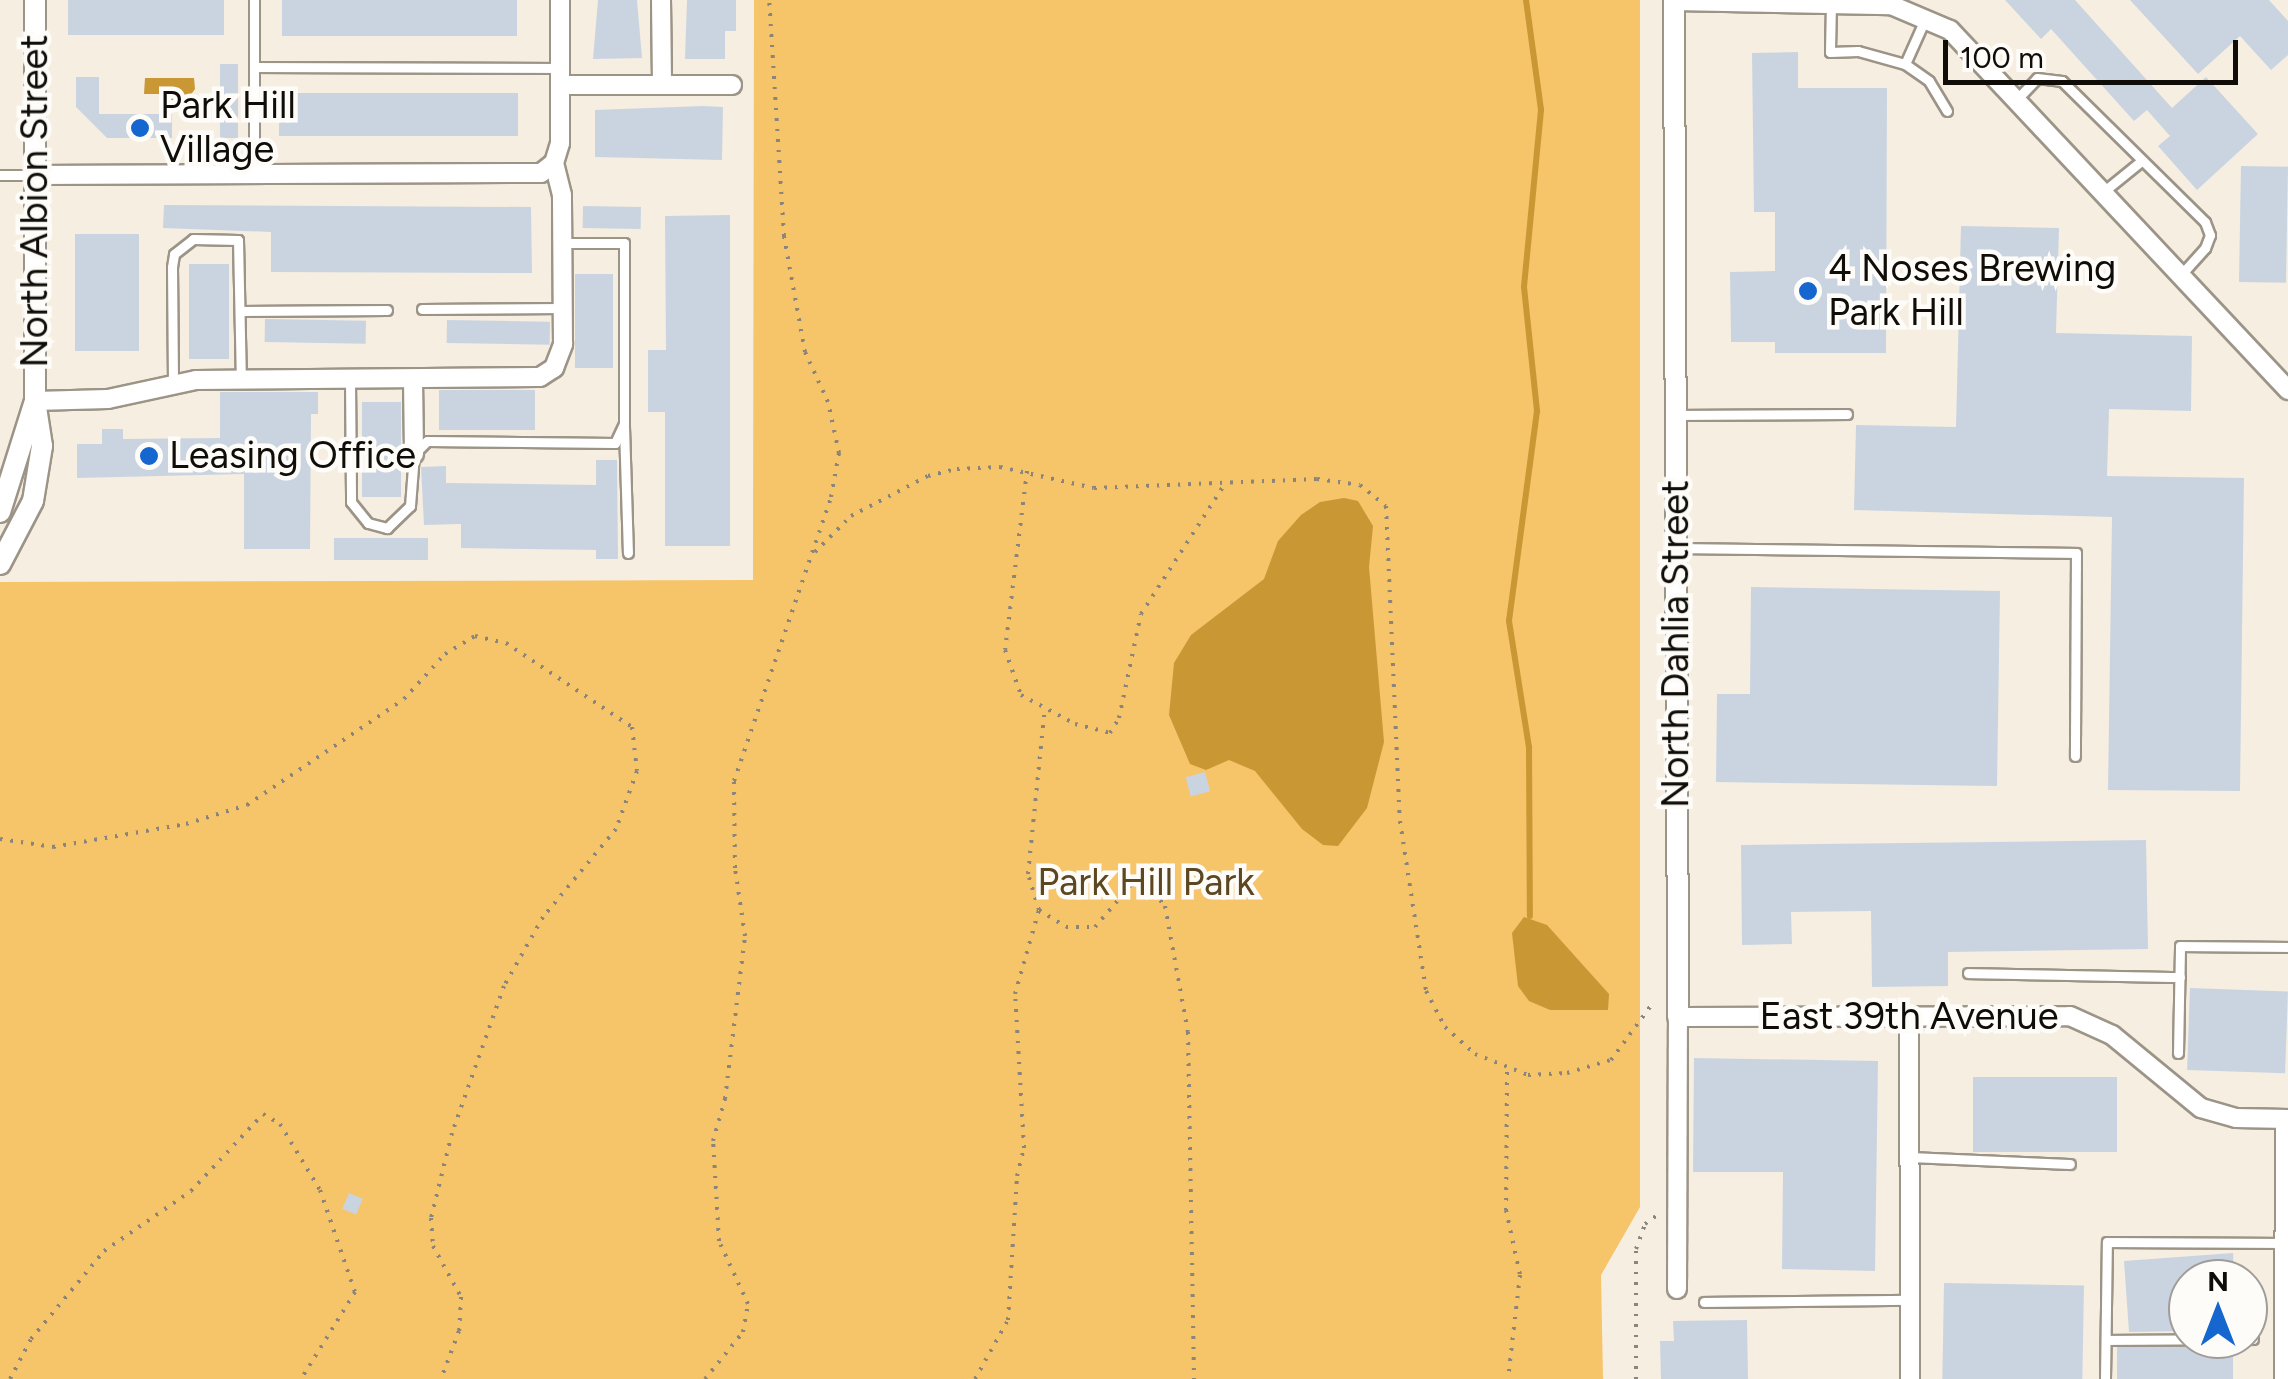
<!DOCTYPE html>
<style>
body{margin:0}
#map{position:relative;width:2288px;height:1379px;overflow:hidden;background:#f6eee0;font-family:Figtree,sans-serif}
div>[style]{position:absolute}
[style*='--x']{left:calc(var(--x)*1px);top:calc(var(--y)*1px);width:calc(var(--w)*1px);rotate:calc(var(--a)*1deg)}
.green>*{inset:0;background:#f6c469}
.water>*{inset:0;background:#c99734}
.stream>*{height:6px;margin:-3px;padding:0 3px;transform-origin:3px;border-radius:3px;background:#c99734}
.building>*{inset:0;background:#cad4e1;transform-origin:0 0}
.path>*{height:4px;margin-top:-2px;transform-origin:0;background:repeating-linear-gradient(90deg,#8a847b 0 2.5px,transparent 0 10.5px)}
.roads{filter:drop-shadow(2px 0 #9c9487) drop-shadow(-2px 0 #9c9487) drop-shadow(0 2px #9c9487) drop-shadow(0 -2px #9c9487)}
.service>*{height:9px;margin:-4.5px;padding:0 4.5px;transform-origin:4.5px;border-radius:4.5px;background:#fff}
.minor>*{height:18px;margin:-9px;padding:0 9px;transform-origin:9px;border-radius:9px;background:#fff}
.tertiary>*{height:20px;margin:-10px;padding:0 10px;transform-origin:10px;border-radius:10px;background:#fff}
.dots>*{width:28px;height:28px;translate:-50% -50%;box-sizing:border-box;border:5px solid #fefcf9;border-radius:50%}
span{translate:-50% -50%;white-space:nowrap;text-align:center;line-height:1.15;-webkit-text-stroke:9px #fefcf9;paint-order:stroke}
.poi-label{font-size:38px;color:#100d08}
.left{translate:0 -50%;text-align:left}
.street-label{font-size:38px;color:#100d08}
.park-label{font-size:38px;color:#5c4720}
.north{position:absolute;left:2168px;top:1259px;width:100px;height:100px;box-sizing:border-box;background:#fefcf9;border:2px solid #9f9c99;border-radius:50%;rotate:0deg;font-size:28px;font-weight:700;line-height:40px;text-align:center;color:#100d08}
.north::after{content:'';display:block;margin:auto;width:35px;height:45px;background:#1666d0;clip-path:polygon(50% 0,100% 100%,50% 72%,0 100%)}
.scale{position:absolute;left:1943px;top:40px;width:295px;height:45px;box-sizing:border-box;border:5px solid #100d08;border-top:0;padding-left:12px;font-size:30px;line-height:35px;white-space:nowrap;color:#100d08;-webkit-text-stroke:8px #fefcf9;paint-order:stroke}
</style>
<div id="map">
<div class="green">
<i style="clip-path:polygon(754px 0,1640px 0,1640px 1207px,1601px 1275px,1603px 1379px,0 1379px,0 582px,753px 580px)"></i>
</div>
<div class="water">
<i style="clip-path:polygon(145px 78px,194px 78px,195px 89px,187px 100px,168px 100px,167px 94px,144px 94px)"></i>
<i style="clip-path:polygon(1344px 498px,1358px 501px,1373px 526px,1369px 567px,1384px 742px,1367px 808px,1338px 846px,1323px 845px,1302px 829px,1255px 771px,1229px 760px,1206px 770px,1190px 764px,1169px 715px,1174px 663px,1191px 635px,1264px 579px,1278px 541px,1301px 515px,1320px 502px)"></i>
<i style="clip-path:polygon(1524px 917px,1547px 925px,1609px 994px,1608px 1010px,1550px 1010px,1529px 1001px,1518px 986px,1512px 933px)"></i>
</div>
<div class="stream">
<i style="--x:1526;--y:0;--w:111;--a:82.2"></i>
<i style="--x:1541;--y:110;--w:178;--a:95.5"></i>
<i style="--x:1524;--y:287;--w:125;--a:84"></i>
<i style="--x:1537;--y:411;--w:212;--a:97.6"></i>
<i style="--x:1509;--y:621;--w:128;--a:81"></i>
<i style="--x:1529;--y:747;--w:169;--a:89.7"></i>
</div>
<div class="building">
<i style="left:68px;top:0;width:156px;height:35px"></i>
<i style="left:282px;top:0;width:235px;height:36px"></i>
<i style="clip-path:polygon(598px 0,637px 0,642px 58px,593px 59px)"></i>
<i style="clip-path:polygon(687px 0,736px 0,736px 31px,725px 31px,725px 59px,685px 59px)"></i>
<i style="clip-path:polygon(2005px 0,2075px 0,2172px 108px,2206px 77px,2258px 134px,2197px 190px,2158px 146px,2170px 136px,2147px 110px,2134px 121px,2051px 29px,2041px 39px)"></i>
<i style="clip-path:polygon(2130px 0,2269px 0,2288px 21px,2288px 55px,2271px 70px,2240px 36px,2198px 74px)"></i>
<i style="clip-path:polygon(1798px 52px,1798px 88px,1887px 88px,1886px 353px,1775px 353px,1775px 342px,1731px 342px,1730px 272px,1775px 271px,1775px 212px,1754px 212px,1752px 53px)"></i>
<i style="left:220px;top:64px;width:18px;height:74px"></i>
<i style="clip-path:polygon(76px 77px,99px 77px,99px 114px,172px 114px,172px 138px,107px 138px,76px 107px)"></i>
<i style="left:279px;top:93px;width:239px;height:43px"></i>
<i style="clip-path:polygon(703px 106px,723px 107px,722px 160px,595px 157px,595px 110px)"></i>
<i style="left:2241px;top:166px;width:47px;height:116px;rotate:1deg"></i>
<i style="clip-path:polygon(164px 205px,531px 207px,532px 273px,271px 272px,271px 232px,163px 228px)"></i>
<i style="left:583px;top:206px;width:58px;height:22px;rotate:1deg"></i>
<i style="clip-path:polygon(730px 215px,730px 546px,665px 546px,665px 412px,648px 412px,648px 350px,666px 350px,665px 216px)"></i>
<i style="clip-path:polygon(1961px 226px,2059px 228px,2056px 333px,2192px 336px,2191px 411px,2109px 409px,2107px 476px,2244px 478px,2240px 791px,2108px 790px,2112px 517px,1854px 510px,1856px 425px,1956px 427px)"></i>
<i style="left:75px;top:234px;width:64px;height:117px"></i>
<i style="left:189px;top:264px;width:40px;height:95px"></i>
<i style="left:575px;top:274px;width:38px;height:94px"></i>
<i style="left:265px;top:319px;width:101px;height:23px;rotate:1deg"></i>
<i style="left:447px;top:320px;width:103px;height:23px;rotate:1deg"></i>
<i style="left:439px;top:390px;width:96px;height:40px"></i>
<i style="clip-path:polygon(220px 392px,318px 392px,318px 414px,311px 414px,310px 549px,244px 549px,244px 474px,77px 478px,77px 444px,102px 444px,102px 429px,123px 429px,123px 439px,220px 438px)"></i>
<i style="left:362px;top:402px;width:39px;height:95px"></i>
<i style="clip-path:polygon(596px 460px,617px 460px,618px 559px,596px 559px,596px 550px,461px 548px,461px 524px,424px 525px,421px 467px,446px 466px,446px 483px,596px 485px)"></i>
<i style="left:334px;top:538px;width:94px;height:22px"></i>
<i style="clip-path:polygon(1751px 587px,2000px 591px,1997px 786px,1716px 782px,1717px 694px,1750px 694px)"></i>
<i style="left:1205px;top:772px;width:20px;height:20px;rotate:75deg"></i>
<i style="clip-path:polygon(2146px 840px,2148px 949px,1948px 952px,1948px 986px,1872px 987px,1871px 911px,1791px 912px,1792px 944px,1742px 945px,1741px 845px)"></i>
<i style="left:2190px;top:988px;width:98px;height:82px;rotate:2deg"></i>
<i style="clip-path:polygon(1694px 1058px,1878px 1061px,1875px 1271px,1782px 1269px,1783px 1172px,1693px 1172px)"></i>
<i style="left:1973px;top:1077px;width:144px;height:75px"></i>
<i style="left:349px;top:1193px;width:15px;height:17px;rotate:23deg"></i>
<i style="clip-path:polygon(2233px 1253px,2234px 1279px,2188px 1279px,2188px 1331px,2129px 1332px,2124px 1261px)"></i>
<i style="left:1944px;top:1283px;width:140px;height:96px;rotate:1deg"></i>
<i style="clip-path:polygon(1747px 1320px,1748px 1379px,1661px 1379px,1660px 1341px,1674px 1341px,1673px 1321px)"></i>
<i style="left:2233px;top:1347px;width:32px;height:116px;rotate:90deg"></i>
</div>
<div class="path">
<i style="--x:1027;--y:471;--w:180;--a:97"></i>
<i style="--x:1005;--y:650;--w:48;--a:70.4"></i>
<i style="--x:1021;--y:695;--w:61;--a:28.2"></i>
<i style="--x:1075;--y:724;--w:36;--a:14"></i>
<i style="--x:1110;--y:733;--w:17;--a:-59"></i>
<i style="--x:1119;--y:718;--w:106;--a:-78.1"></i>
<i style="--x:1141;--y:614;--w:153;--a:-57.2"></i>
<i style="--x:815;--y:552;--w:51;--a:-45"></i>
<i style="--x:851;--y:516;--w:87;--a:-27.5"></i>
<i style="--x:928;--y:476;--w:30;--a:-14"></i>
<i style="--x:957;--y:469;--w:43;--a:-2.7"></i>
<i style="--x:1000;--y:467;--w:96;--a:12.6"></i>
<i style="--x:1094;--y:488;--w:223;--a:-2.3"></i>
<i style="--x:1317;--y:479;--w:43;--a:7.9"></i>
<i style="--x:1360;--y:485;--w:33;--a:39"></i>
<i style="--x:1386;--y:506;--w:315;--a:87.5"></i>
<i style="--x:1400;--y:821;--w:172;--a:81.3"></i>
<i style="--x:1426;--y:991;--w:41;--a:62.2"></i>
<i style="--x:1445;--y:1027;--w:40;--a:42"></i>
<i style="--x:1475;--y:1054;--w:57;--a:21.6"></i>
<i style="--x:1528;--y:1075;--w:39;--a:-3"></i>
<i style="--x:1567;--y:1073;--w:46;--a:-16.5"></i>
<i style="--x:1611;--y:1060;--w:66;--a:-53.7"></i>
<i style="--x:0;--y:839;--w:54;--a:8.6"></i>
<i style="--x:53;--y:847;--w:135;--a:-9.8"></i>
<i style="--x:186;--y:824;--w:64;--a:-17.3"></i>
<i style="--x:247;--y:805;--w:189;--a:-34"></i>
<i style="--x:404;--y:699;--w:61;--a:-47.7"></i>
<i style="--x:445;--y:654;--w:35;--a:-31"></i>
<i style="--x:475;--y:636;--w:32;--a:13"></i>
<i style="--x:506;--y:643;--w:151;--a:33.7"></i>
<i style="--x:632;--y:727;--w:44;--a:83.5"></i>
<i style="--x:637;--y:771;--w:62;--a:109.9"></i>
<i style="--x:616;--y:829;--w:114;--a:129.7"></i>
<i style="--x:543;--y:917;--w:79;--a:119.5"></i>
<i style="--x:504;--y:986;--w:156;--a:109.5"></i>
<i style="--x:452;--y:1133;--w:88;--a:103.9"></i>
<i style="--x:431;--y:1218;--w:28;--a:86"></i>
<i style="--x:433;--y:1246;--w:58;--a:61.2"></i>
<i style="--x:461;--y:1297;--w:34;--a:93"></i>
<i style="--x:459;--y:1331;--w:51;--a:110.6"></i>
<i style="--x:1039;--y:910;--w:32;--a:32"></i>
<i style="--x:1066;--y:927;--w:29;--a:0"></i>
<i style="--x:1095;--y:927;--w:55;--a:-49.4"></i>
<i style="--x:1131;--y:885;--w:16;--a:-4"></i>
<i style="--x:1147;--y:884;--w:28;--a:51"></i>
<i style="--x:1165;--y:906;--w:128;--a:79.7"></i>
<i style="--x:1188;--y:1032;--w:347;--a:89"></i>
<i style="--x:1507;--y:1072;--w:138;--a:90.4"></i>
<i style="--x:1506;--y:1210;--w:66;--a:77.8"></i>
<i style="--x:1520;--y:1275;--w:105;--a:96.6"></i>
<i style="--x:10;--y:1379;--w:45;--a:-62.3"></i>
<i style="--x:31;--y:1339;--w:114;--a:-50.3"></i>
<i style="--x:104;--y:1251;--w:106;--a:-34.6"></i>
<i style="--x:191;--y:1191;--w:105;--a:-46.9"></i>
<i style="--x:263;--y:1114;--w:20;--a:30"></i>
<i style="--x:280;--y:1124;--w:77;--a:58.8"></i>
<i style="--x:320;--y:1190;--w:108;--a:71.1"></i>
<i style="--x:355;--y:1292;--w:102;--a:121.8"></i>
<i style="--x:705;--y:1379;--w:60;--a:-51"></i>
<i style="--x:743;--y:1332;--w:28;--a:-80"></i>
<i style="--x:748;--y:1304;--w:69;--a:-114.7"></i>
<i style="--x:719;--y:1241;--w:100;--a:-93.4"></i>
<i style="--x:713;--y:1141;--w:44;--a:-74.1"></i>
<i style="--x:725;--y:1099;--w:164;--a:-83"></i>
<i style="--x:745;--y:936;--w:69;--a:-98.4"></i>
<i style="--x:735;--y:868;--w:87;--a:-90.7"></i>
<i style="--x:734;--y:781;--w:300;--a:-71.1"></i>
<i style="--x:831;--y:497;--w:45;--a:-79.7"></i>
<i style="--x:839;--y:453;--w:52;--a:-102.2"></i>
<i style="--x:828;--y:402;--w:55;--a:-114.7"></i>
<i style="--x:805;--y:352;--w:118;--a:-100.3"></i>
<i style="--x:784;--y:236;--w:236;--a:-93.6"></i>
<i style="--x:975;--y:1379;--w:68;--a:-60.8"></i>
<i style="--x:1008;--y:1320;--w:144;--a:-86.4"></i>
<i style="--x:1017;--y:1176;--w:29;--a:-76"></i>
<i style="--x:1024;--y:1148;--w:154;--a:-93.3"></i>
<i style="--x:1015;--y:994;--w:87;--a:-74.1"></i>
<i style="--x:1039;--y:910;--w:38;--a:-107"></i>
<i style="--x:1028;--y:874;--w:167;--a:-84.2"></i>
<i style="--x:1636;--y:1379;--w:130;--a:-90"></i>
<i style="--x:1636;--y:1249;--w:27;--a:-70"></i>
<i style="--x:1645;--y:1224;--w:19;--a:-36"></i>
</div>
<div class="roads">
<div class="service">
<i style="--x:254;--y:0;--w:176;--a:90"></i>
<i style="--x:1831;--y:3;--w:49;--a:91.2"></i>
<i style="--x:1830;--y:52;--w:28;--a:-2"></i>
<i style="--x:1858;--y:51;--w:49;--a:15.5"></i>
<i style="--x:1905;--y:64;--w:29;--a:35"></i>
<i style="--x:1929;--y:81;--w:35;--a:59"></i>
<i style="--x:1905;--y:64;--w:51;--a:-65.9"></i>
<i style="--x:255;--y:67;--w:306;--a:0.2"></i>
<i style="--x:2017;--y:99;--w:29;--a:-46"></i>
<i style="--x:2037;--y:78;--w:25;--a:7"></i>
<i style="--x:2062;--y:81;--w:201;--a:44.6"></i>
<i style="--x:2205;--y:222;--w:14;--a:69"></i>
<i style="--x:2210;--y:235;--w:14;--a:111"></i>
<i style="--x:2205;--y:248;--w:36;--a:132"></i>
<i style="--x:0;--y:175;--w:33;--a:0"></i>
<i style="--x:2103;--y:192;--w:48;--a:-39"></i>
<i style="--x:422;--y:309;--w:141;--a:-0.4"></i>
<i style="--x:240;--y:311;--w:147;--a:-0.4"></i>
<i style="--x:350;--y:380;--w:122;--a:89.5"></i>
<i style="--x:351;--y:502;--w:27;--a:51"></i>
<i style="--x:368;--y:523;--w:20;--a:15"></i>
<i style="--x:387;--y:528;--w:32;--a:-44"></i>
<i style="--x:410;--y:506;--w:52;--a:-85.6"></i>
<i style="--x:414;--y:454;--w:18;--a:-45"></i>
<i style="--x:427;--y:441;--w:188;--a:0.6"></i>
<i style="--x:615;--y:443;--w:21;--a:-65"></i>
<i style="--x:624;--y:424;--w:181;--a:-90"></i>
<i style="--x:624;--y:243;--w:61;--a:180"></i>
<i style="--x:173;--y:381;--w:114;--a:-90.5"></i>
<i style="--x:172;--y:267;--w:13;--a:-81"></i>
<i style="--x:174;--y:254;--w:24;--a:-38"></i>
<i style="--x:193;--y:239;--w:45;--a:1.3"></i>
<i style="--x:238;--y:240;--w:140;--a:88.8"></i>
<i style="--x:1676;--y:415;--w:171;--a:-0.3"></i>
<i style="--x:624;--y:427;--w:126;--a:88.2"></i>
<i style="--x:1679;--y:548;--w:397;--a:0.7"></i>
<i style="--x:2076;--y:553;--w:203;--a:90.3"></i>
<i style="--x:1968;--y:973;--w:212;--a:1.1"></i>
<i style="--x:2178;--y:1053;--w:107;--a:-88.9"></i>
<i style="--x:2180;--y:946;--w:108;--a:0.5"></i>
<i style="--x:1909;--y:1157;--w:161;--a:2.5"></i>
<i style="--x:1704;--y:1302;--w:206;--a:-0.6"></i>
<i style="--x:2106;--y:1340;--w:147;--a:-0.4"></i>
<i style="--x:2105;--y:1379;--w:137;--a:-89.2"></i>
<i style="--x:2107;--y:1242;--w:178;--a:0.3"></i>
</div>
<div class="minor">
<i style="--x:661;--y:0;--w:85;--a:89.3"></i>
<i style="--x:1674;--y:1;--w:217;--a:1.1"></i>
<i style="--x:1891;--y:5;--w:64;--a:23"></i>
<i style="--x:1950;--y:30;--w:494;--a:46.8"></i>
<i style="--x:561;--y:85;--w:171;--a:0"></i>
<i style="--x:33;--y:175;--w:508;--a:-0.23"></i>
<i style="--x:541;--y:173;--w:16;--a:-38"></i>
<i style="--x:554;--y:163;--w:21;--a:-73"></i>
<i style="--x:560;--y:143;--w:143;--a:-90"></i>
<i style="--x:413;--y:380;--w:74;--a:89.2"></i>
<i style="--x:35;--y:401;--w:73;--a:-1.6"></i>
<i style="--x:108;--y:399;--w:90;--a:-12.2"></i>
<i style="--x:196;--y:380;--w:344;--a:-0.5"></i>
<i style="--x:540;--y:377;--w:17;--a:-33"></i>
<i style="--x:554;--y:368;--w:26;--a:-69"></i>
<i style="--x:563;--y:344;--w:149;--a:-90.4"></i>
<i style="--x:562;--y:195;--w:33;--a:-104"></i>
<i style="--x:1909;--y:1016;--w:363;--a:89.8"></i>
<i style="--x:1677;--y:1289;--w:272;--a:-89.8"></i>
<i style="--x:1678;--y:1017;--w:392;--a:-0.1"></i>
<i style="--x:2070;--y:1016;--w:46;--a:24.3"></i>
<i style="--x:2112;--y:1035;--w:115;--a:39.4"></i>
<i style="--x:2201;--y:1108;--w:36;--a:16"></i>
<i style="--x:2236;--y:1118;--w:52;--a:1.1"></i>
<i style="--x:2284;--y:1379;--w:260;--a:-89.8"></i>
</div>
<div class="tertiary">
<i style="--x:1674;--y:0;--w:1017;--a:89.77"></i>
<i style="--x:0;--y:512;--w:116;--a:-72.5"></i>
<i style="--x:0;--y:564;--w:71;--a:-62.4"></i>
<i style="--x:33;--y:501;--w:56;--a:-80.7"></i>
<i style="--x:42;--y:446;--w:46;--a:-98.8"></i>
<i style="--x:35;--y:401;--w:401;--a:-90"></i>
</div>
</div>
<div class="dots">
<i style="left:140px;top:128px;background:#1666d0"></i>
<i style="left:1808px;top:291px;background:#1666d0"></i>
<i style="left:149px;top:456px;background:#1666d0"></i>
</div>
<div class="poi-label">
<span class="left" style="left:160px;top:128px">Park Hill<br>Village</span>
<span class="left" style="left:1828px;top:291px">4 Noses Brewing<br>Park Hill</span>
<span class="left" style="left:169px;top:456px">Leasing Office</span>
</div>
<div class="street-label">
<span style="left:35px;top:201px;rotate:-90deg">North Albion Street</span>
<span style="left:1676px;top:644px;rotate:-90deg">North Dahlia Street</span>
<span style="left:1909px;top:1017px">East 39th Avenue</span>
</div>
<div class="park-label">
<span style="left:1146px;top:883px">Park Hill Park</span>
</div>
<div class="north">N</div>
<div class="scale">100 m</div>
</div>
